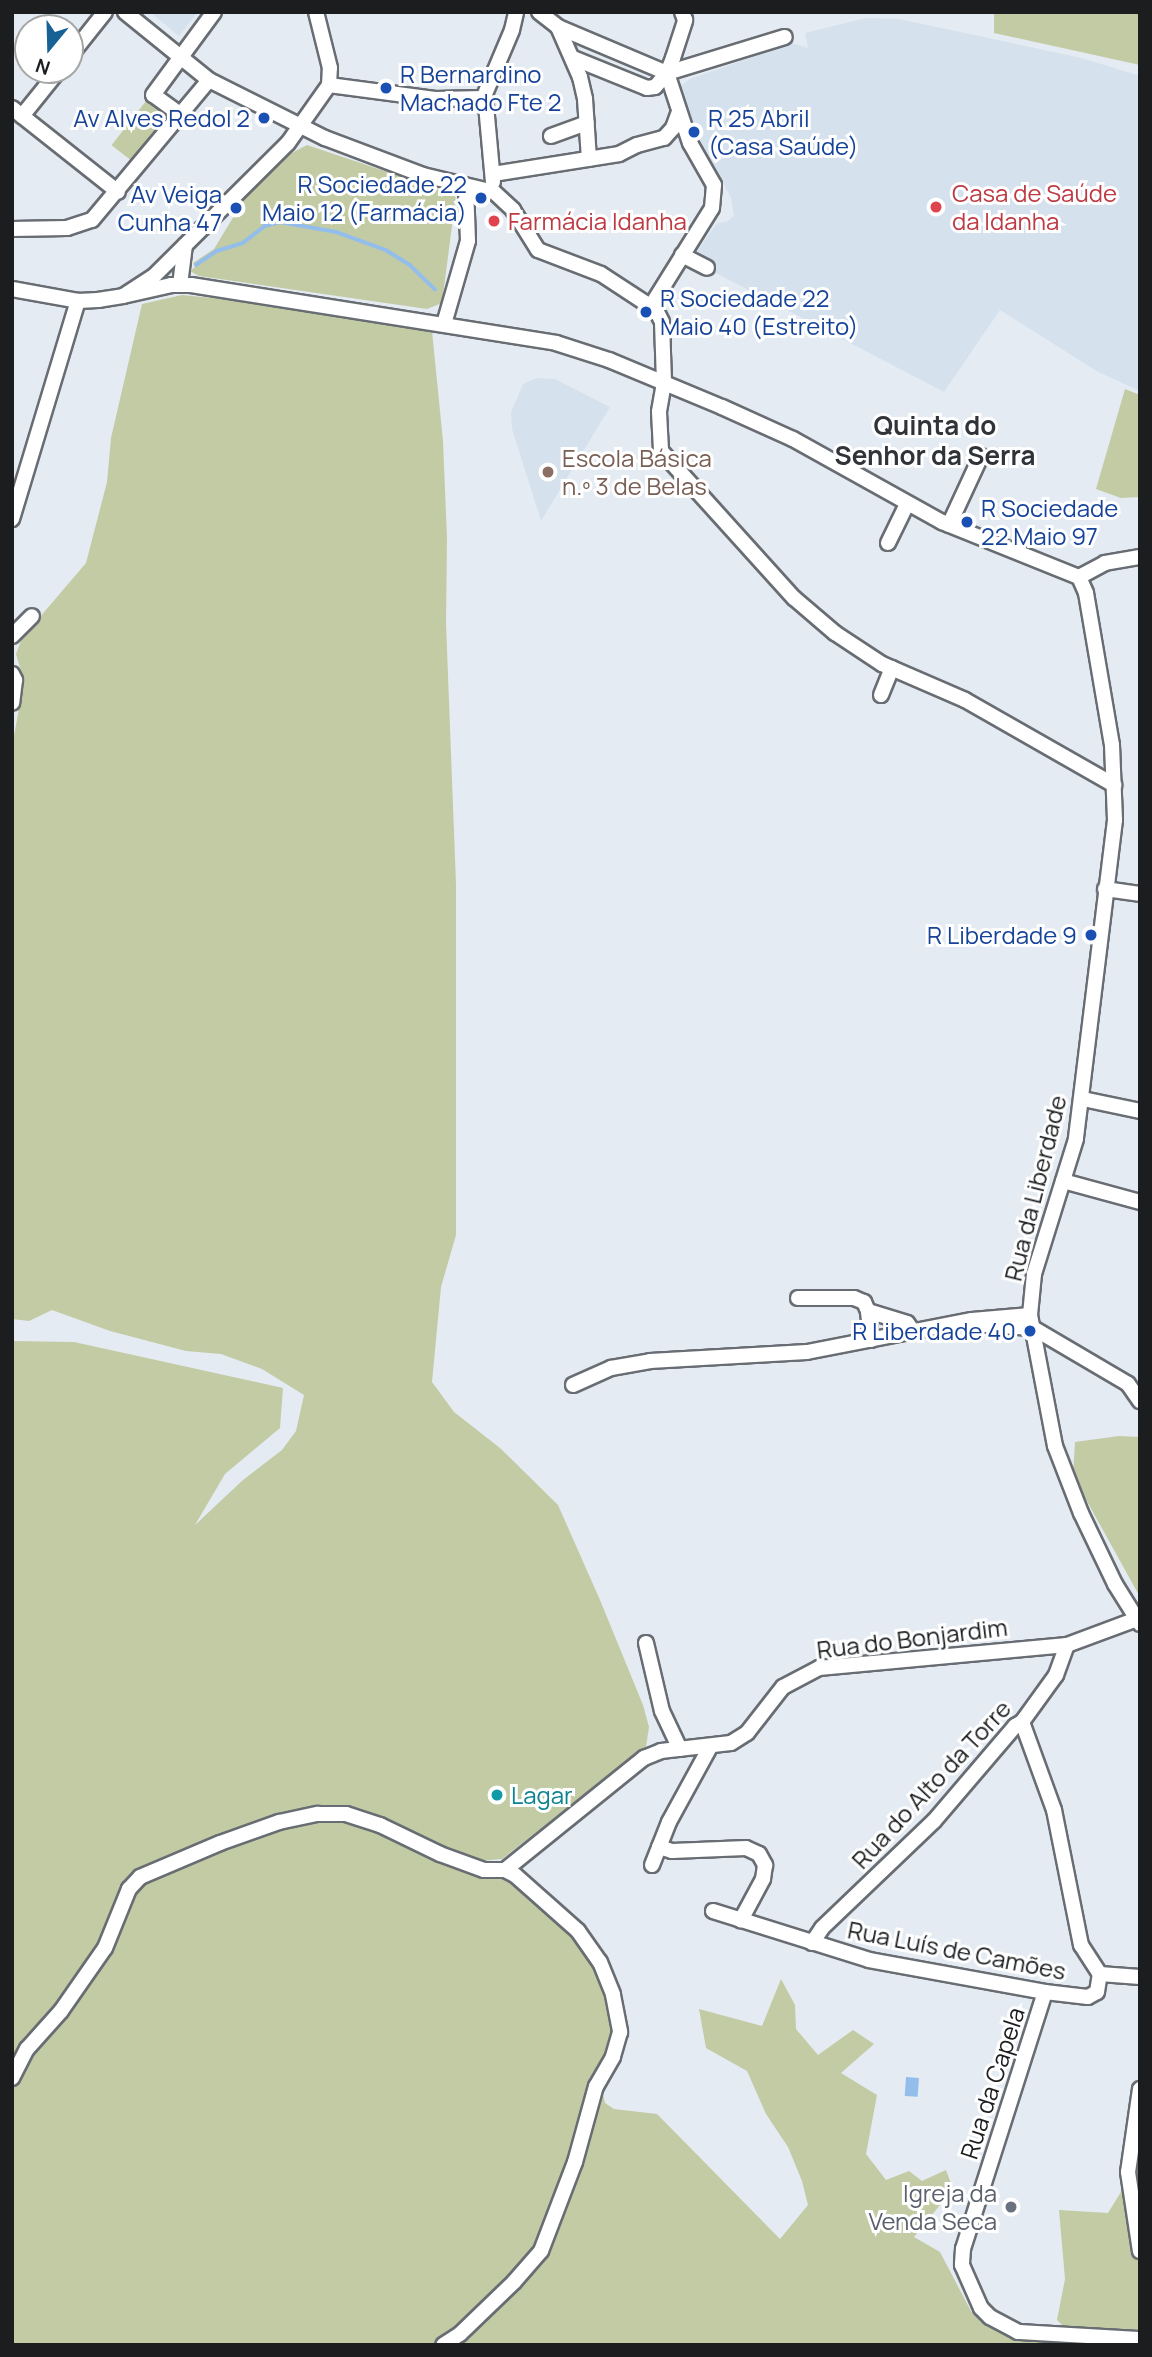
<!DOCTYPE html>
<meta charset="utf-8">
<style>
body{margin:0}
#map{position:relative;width:1152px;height:2357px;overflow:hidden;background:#e5ebf2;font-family:Manrope,sans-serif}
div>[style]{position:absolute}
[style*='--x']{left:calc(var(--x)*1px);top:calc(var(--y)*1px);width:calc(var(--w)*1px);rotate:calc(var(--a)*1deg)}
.built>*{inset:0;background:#d6e1ee}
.green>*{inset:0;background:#c2cba4;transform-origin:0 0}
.water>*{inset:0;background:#93beeb;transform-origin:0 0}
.stream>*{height:3.5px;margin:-1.75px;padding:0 1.75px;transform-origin:1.75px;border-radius:1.75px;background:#93beeb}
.roads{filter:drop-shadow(2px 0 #686d73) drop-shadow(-2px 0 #686d73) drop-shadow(0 2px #686d73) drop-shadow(0 -2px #686d73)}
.minor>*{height:14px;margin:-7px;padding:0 7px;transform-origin:7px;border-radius:7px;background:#fff}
.dots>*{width:19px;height:19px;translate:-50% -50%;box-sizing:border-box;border:4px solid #fff;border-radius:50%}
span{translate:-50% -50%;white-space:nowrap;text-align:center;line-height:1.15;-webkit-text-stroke:6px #fff;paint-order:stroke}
.transit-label{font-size:24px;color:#164399}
.left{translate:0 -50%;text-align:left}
.right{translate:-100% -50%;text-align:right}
.health-label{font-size:24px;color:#be3a42}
.education-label{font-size:24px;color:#785e54}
.street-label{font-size:24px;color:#1b1d1f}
.culture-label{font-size:24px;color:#0d838f}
.worship-label{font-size:24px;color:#5b616d}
.neighbourhood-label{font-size:26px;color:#303439;font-weight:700}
.frame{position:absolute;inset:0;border:14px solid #1b1d1f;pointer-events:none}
.north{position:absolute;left:14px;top:14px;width:70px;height:70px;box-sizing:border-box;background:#fff;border:2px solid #a4a5a5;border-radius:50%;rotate:199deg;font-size:19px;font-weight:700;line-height:28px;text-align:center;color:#1b1d1f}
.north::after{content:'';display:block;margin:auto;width:24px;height:32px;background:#176195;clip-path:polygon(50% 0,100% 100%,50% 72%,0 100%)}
</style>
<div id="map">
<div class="built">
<i style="clip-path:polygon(150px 12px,198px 12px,179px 36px)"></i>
<i style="clip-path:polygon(866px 18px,899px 19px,1082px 58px,1140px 76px,1140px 391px,1098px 372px,1000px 310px,944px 392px,691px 260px,717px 223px,726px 222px,734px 216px,731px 198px,677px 95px,679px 87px,690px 79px,792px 43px,808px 48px,805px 33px)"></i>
<i style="clip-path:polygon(536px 378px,555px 379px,610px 407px,541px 521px,512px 429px,511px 412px,523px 384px)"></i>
</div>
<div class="green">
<i style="clip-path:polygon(994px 12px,1140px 12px,1140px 65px,994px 33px)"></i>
<i style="left:146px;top:101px;width:28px;height:56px;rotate:38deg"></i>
<i style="clip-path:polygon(307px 145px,456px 195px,442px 303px,427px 309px,199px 276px,190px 271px,195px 267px,193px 263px,214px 249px,254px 183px,288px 155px)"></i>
<i style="clip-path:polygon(182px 295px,244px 301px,432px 331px,443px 441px,447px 538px,446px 623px,456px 884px,456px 1235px,441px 1287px,432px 1382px,454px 1412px,500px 1448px,558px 1505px,600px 1600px,643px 1705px,649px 1727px,646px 1747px,502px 1859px,480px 1861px,473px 1871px,480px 1877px,502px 1871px,586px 1945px,616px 2019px,602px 2090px,605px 2103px,614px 2109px,657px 2114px,780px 2239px,808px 2205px,802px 2181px,788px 2147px,766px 2114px,747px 2071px,706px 2048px,699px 2009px,762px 2026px,781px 1979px,795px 2005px,796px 2029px,818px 2055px,853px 2030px,874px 2044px,841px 2073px,877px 2095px,866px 2154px,886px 2180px,909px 2171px,922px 2181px,946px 2170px,953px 2189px,914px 2237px,940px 2252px,972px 2313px,1000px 2332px,1057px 2339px,1057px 2345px,12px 2345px,12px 1341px,74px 1342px,283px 1388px,280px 1428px,225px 1474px,195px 1525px,243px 1480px,282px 1450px,296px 1431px,304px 1395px,262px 1369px,221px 1354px,186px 1351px,110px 1331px,52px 1310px,29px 1321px,12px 1319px,12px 747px,24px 681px,16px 654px,22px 638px,86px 563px,107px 482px,111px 438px,142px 304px)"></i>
<i style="clip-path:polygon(1125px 389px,1140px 395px,1140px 497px,1121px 498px,1096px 489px)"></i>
<i style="clip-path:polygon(1119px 1436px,1140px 1437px,1140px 1597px,1073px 1476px,1075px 1442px)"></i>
<i style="clip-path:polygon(1140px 2161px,1140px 2345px,1082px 2345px,1057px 2320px,1065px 2279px,1059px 2210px,1108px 2213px)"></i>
</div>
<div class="water">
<i style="left:906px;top:2077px;width:13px;height:19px;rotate:4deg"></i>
</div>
<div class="stream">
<i style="--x:196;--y:265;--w:25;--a:-34"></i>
<i style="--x:217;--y:251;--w:27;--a:-17"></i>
<i style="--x:243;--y:243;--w:28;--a:-38"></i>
<i style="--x:265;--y:226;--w:16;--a:-15"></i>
<i style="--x:280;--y:222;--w:57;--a:10.1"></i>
<i style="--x:336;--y:232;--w:53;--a:19.8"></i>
<i style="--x:386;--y:250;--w:28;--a:32"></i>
<i style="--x:410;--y:265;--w:35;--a:44"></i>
</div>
<div class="roads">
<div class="minor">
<i style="--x:125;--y:12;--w:108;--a:39"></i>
<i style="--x:209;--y:80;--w:130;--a:26.6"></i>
<i style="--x:325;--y:138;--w:105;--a:20.7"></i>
<i style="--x:423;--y:175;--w:73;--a:13.5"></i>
<i style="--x:494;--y:192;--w:26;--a:43"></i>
<i style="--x:513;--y:210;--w:47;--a:58"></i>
<i style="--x:538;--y:250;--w:67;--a:20.9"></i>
<i style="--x:601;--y:274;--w:66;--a:33.2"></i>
<i style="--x:656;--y:310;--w:13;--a:63"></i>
<i style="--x:662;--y:322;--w:61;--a:88.1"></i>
<i style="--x:664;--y:383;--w:29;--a:100"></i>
<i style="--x:659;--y:412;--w:39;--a:87"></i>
<i style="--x:661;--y:451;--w:198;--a:47.9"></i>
<i style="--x:794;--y:598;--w:54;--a:40.5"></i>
<i style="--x:835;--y:633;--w:56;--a:33.4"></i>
<i style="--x:882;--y:664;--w:90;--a:23.4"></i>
<i style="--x:965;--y:700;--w:172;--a:29.7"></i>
<i style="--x:539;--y:12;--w:24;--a:38"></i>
<i style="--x:558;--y:27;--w:118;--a:22.9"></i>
<i style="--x:558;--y:27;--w:55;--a:66.3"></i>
<i style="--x:580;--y:77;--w:23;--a:77"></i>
<i style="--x:585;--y:99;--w:60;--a:86.2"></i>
<i style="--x:70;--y:56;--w:56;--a:-51.5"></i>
<i style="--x:573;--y:58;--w:80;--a:22.1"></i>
<i style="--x:647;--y:88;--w:8;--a:-7"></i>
<i style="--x:655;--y:87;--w:18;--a:-49"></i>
<i style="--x:667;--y:73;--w:16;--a:-68"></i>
<i style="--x:673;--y:58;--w:40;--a:-72"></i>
<i style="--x:685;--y:20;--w:9;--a:-111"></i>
<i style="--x:667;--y:73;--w:123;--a:-17"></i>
<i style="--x:329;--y:85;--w:107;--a:7.5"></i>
<i style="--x:435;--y:99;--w:50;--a:-1.1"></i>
<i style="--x:12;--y:108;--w:135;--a:38.4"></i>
<i style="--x:181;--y:115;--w:34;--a:-144"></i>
<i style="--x:153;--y:95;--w:103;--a:-53.7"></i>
<i style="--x:22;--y:116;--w:59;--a:-51.2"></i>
<i style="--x:551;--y:136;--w:38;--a:-20"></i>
<i style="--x:493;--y:174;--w:128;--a:-9"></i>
<i style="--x:619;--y:154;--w:20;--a:-27"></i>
<i style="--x:637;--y:145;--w:28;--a:-15"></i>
<i style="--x:664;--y:138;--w:13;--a:-48"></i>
<i style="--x:673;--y:128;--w:15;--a:-70"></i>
<i style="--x:493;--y:182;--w:88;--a:-95.2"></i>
<i style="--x:485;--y:94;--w:69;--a:-67.1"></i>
<i style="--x:512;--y:30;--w:18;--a:-77"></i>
<i style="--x:12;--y:229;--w:55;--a:-1"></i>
<i style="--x:67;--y:228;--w:26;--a:-18"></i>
<i style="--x:92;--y:220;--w:182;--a:-50.1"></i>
<i style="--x:682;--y:255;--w:28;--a:27"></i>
<i style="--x:180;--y:285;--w:40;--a:-82.9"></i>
<i style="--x:12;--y:289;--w:67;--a:10.3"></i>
<i style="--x:78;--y:301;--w:20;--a:-3"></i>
<i style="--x:98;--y:300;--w:25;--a:-9"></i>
<i style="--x:123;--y:296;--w:38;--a:-33"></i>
<i style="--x:155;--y:275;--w:187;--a:-44.8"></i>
<i style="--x:288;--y:143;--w:71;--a:-54.7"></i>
<i style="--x:329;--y:85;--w:17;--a:-87"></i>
<i style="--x:330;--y:68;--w:58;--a:-104"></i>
<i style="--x:123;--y:296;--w:49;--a:-12.9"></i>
<i style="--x:171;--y:285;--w:20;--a:0"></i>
<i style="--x:191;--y:285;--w:370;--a:9"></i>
<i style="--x:556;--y:343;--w:56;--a:17.8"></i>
<i style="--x:609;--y:360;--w:122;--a:22.6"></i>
<i style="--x:722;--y:407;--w:78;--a:24.3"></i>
<i style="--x:793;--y:439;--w:171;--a:29.1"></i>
<i style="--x:942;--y:522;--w:148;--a:21.9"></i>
<i style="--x:1079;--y:577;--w:17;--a:66"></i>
<i style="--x:1086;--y:593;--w:154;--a:80.3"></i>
<i style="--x:1112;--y:745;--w:75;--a:87.7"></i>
<i style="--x:1115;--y:820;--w:321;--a:97"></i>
<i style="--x:1076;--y:1139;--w:141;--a:107.3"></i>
<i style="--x:1034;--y:1274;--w:41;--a:95.6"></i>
<i style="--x:1030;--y:1315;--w:133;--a:79.2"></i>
<i style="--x:1055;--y:1446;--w:72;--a:68.8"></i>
<i style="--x:1081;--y:1513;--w:79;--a:64.4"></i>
<i style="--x:1115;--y:1584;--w:47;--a:58"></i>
<i style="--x:651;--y:306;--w:115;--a:-58.1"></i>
<i style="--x:712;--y:208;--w:23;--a:-85"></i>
<i style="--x:714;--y:185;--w:48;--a:-119.7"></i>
<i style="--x:690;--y:143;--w:74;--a:-108.2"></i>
<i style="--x:444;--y:324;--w:86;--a:-73.9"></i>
<i style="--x:468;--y:241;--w:55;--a:-92.1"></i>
<i style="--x:12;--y:519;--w:228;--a:-73.2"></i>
<i style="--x:949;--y:525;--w:76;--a:-65.1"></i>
<i style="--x:888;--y:543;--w:43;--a:-64"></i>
<i style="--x:1079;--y:577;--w:30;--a:-28"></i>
<i style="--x:1105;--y:563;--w:36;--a:-10"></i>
<i style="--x:12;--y:636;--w:28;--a:-45"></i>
<i style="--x:12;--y:674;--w:7;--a:63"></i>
<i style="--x:15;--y:680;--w:23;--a:97"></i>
<i style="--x:881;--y:695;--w:29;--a:-68"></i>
<i style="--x:1105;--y:889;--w:35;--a:8"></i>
<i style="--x:1083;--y:1099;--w:58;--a:11.9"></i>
<i style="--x:1063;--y:1181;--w:80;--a:15.3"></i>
<i style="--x:798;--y:1298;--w:56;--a:0"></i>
<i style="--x:854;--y:1298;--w:11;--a:22"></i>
<i style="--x:864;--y:1302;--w:10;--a:66"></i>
<i style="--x:985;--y:1325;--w:48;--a:3.6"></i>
<i style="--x:1033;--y:1328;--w:110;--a:30.5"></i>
<i style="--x:1128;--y:1384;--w:21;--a:55"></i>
<i style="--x:871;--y:1340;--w:29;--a:-96"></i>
<i style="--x:868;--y:1311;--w:41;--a:17.1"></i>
<i style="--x:907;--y:1323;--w:10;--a:53"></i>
<i style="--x:573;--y:1385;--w:42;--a:-24.1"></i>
<i style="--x:611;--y:1368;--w:40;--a:-10"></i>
<i style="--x:650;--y:1361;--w:157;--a:-3.3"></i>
<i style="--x:807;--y:1352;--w:168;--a:-11"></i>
<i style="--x:972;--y:1320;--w:58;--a:-4.9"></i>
<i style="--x:646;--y:1643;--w:70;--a:76.8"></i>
<i style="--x:662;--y:1711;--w:42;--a:64.7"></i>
<i style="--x:1022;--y:1722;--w:94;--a:70"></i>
<i style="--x:1054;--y:1810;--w:138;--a:78.7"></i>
<i style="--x:1081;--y:1945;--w:35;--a:57"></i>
<i style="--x:659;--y:1847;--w:14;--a:17"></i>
<i style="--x:672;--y:1851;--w:74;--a:-2.3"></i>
<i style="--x:746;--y:1848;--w:14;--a:25"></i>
<i style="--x:759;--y:1854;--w:13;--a:61"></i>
<i style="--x:765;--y:1865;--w:14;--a:98"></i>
<i style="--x:763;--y:1879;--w:47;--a:118.2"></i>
<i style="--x:652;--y:1865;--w:46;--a:-68.4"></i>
<i style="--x:669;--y:1822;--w:85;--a:-61.3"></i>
<i style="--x:505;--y:1870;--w:179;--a:-38.9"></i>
<i style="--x:644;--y:1758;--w:18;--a:-22"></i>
<i style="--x:661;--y:1751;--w:70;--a:-6.5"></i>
<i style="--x:731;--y:1743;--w:19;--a:-32"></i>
<i style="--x:747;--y:1733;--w:58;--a:-52"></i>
<i style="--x:783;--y:1687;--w:41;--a:-27.8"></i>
<i style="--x:819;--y:1668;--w:249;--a:-5.3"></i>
<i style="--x:1067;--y:1645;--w:75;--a:-20.4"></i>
<i style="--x:713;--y:1911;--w:164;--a:17.4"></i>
<i style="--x:869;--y:1960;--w:179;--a:10.3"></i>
<i style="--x:1045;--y:1992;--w:43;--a:6.6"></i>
<i style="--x:1088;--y:1997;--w:10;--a:-29"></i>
<i style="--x:1097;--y:1992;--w:18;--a:-81"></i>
<i style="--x:1100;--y:1974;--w:40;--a:4.3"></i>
<i style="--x:812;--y:1943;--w:18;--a:-56"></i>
<i style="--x:822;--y:1928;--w:155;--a:-43.7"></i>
<i style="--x:934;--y:1821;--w:125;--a:-49.5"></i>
<i style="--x:1015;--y:1726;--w:8;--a:-30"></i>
<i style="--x:1022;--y:1722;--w:58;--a:-54.1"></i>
<i style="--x:1056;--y:1675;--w:32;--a:-70"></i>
<i style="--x:1045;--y:1992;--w:270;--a:107.7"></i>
<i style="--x:963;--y:2249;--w:16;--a:94"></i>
<i style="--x:962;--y:2265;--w:47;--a:66.2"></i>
<i style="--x:981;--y:2308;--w:13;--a:45"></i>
<i style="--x:990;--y:2317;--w:32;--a:28"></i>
<i style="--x:1018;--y:2332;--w:122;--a:3.3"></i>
<i style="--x:12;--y:2078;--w:33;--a:-63"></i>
<i style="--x:27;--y:2049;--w:51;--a:-48.2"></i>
<i style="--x:61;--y:2011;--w:77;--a:-55.1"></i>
<i style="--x:105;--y:1948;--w:64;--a:-67.9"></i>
<i style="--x:129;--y:1889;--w:16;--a:-47"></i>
<i style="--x:140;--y:1877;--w:87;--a:-23"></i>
<i style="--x:220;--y:1843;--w:63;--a:-19.6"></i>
<i style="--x:279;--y:1822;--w:40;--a:-12"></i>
<i style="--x:318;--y:1814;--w:28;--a:0"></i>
<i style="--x:346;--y:1814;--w:36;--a:18"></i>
<i style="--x:380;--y:1825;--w:67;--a:25.8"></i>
<i style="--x:440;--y:1854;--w:47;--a:20"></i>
<i style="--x:484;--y:1870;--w:21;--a:0"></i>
<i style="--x:505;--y:1870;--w:11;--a:27"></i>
<i style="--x:515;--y:1875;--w:84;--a:41.6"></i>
<i style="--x:578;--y:1931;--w:38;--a:55"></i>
<i style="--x:600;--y:1962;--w:35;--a:68"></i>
<i style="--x:613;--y:1995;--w:38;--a:79"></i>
<i style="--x:620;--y:2032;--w:26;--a:106"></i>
<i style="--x:613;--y:2057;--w:34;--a:120"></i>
<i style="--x:596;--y:2086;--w:79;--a:105.4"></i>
<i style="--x:575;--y:2162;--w:95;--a:110.9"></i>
<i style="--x:541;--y:2251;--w:41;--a:131.1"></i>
<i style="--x:514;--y:2282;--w:75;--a:136.1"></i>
<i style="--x:460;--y:2334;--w:20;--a:147"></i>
<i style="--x:1140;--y:2089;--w:84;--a:98.2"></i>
<i style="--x:1128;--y:2172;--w:80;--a:81.4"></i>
</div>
</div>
<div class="dots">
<i style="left:386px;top:88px;background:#1a4fb4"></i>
<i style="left:264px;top:118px;background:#1a4fb4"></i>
<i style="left:694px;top:132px;background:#1a4fb4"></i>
<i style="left:481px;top:198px;background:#1a4fb4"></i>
<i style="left:936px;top:207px;background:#e0444e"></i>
<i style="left:236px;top:208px;background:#1a4fb4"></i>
<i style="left:494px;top:221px;background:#e0444e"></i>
<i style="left:646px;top:312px;background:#1a4fb4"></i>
<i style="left:548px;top:472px;background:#8d6e63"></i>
<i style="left:967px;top:522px;background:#1a4fb4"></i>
<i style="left:1091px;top:935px;background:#1a4fb4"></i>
<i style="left:1030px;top:1331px;background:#1a4fb4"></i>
<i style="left:497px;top:1795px;background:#0f9aa8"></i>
<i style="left:1011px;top:2207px;background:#6b7280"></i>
</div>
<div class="transit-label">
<span class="left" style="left:400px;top:88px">R Bernardino<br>Machado Fte 2</span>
<span class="right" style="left:250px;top:118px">Av Alves Redol 2</span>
<span class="left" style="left:708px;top:132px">R 25 Abril<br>(Casa Saúde)</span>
<span class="right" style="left:467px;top:198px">R Sociedade 22<br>Maio 12 (Farmácia)</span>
<span class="right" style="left:222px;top:208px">Av Veiga<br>Cunha 47</span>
<span class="left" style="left:660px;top:312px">R Sociedade 22<br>Maio 40 (Estreito)</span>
<span class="left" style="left:981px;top:522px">R Sociedade<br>22 Maio 97</span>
<span class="right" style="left:1077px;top:935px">R Liberdade 9</span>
<span class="right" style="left:1016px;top:1331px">R Liberdade 40</span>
</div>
<div class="health-label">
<span class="left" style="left:952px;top:207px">Casa de Saúde<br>da Idanha</span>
<span class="left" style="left:508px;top:221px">Farmácia Idanha</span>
</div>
<div class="education-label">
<span class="left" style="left:562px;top:472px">Escola Básica<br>n.º 3 de Belas</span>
</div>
<div class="street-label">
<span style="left:1035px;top:1188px;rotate:-76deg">Rua da Liberdade</span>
<span style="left:912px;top:1638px;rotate:-7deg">Rua do Bonjardim</span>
<span style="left:931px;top:1784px;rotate:-47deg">Rua do Alto da Torre</span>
<span style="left:957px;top:1950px;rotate:11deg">Rua Luís de Camões</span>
<span style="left:992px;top:2083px;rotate:-72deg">Rua da Capela</span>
</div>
<div class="culture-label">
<span class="left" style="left:511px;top:1795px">Lagar</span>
</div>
<div class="worship-label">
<span class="right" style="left:997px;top:2207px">Igreja da<br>Venda Seca</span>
</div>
<div class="neighbourhood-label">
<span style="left:935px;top:441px">Quinta do<br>Senhor da Serra</span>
</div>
<div class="frame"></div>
<div class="north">N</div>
</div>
